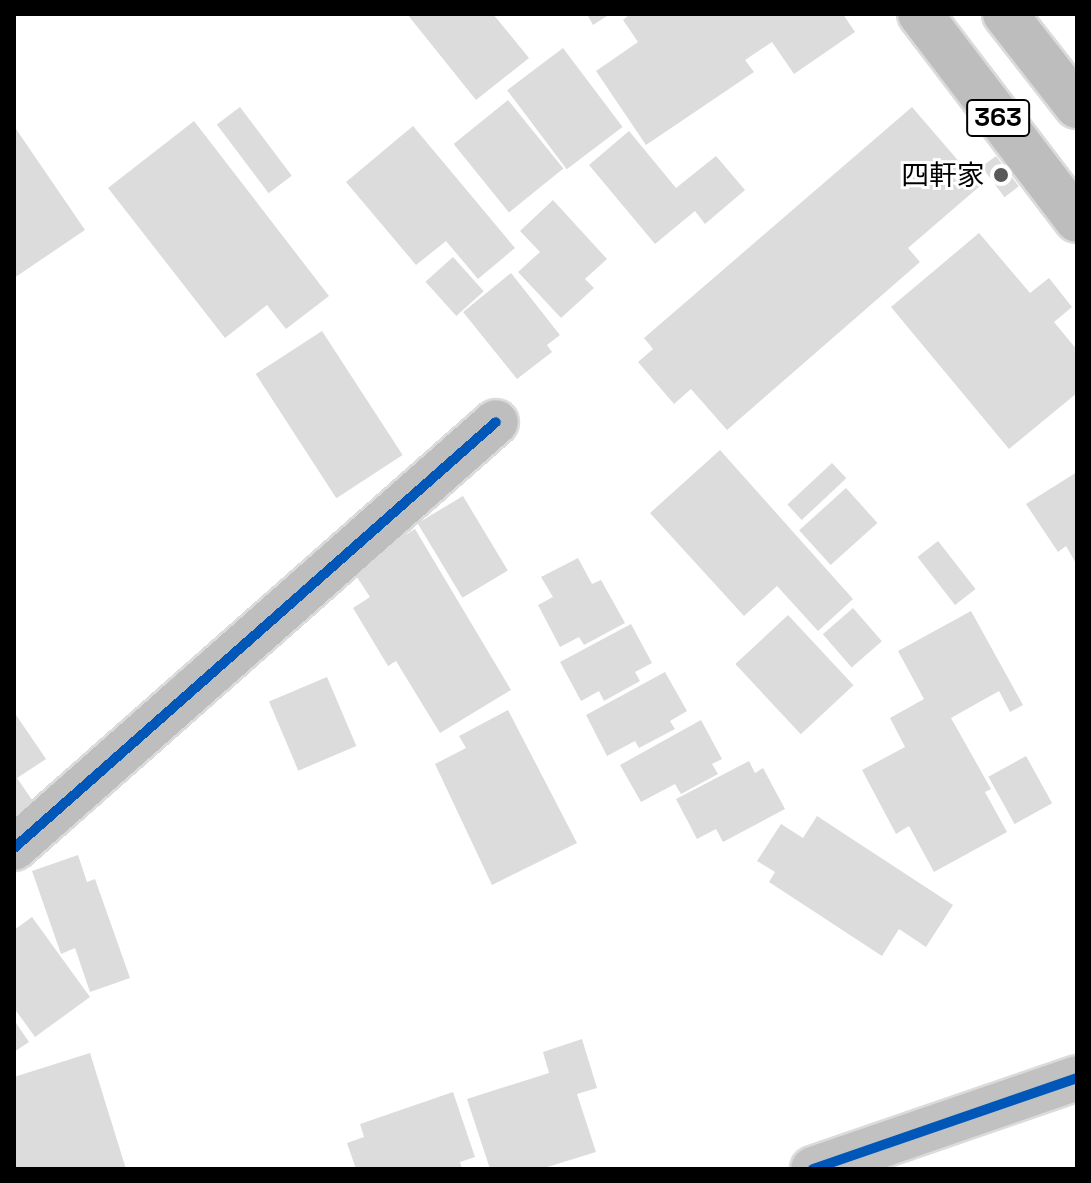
<!DOCTYPE html>
<meta charset="utf-8">
<style>
body{margin:0}
#map{position:relative;width:1091px;height:1183px;overflow:hidden;background:#fff;font-family:"Space Grotesk","Noto Sans JP",sans-serif}
div>[style]{position:absolute}
[style*='--x']{left:calc(var(--x)*1px);top:calc(var(--y)*1px);width:calc(var(--w)*1px);rotate:calc(var(--a)*1deg)}
.building>*{inset:0;background:#dcdcdc;transform-origin:0 0}
.roads{filter:drop-shadow(2px 0 #dbdbdb) drop-shadow(-2px 0 #dbdbdb) drop-shadow(0 2px #dbdbdb) drop-shadow(0 -2px #dbdbdb)}
.street>*{height:44px;margin:-22px;padding:0 22px;transform-origin:22px;border-radius:22px;background:#bebebe}
.secondary>*{height:44px;margin:-22px;padding:0 22px;transform-origin:22px;border-radius:22px;background:#c1c1c1}
.highway>*{height:44px;margin:-22px;padding:0 22px;transform-origin:22px;border-radius:22px;background:#bdbdbd}
.cycleway>*{height:10px;margin:-5px;padding:0 5px;transform-origin:5px;border-radius:5px;background:#0057b8}
.dots>*{width:22px;height:22px;translate:-50% -50%;box-sizing:border-box;border:4px solid #fff;border-radius:50%}
span{translate:-50% -50%;white-space:nowrap;text-align:center;line-height:1.15;-webkit-text-stroke:6px #fff;paint-order:stroke}
.shield-label span{padding:2px 6px;background:#fff;border:2px solid;border-radius:6px;-webkit-text-stroke-width:0}
.shield-label{font-size:26px;color:#000;font-weight:700}
.poi-label{font-size:28px;color:#000}
.right{translate:-100% -50%;text-align:right}
.frame{position:absolute;inset:0;border:16px solid #000;pointer-events:none}
</style>
<div id="map">
<div class="building">
<i style="clip-path:polygon(407px 14px,493px 14px,529px 58px,476px 100px)"></i>
<i style="clip-path:polygon(587px 14px,610px 14px,593px 25px)"></i>
<i style="clip-path:polygon(630px 14px,843px 14px,855px 32px,794px 74px,772px 42px,745px 60px,754px 72px,646px 145px,596px 71px,638px 42px,623px 20px)"></i>
<i style="left:563px;top:48px;width:99px;height:70px;rotate:53deg"></i>
<i style="left:508px;top:100px;width:88px;height:70px;rotate:51deg"></i>
<i style="left:240px;top:107px;width:86px;height:29px;rotate:53deg"></i>
<i style="clip-path:polygon(912px 107px,980px 186px,908px 248px,920px 262px,727px 430px,691px 389px,674px 404px,638px 362px,653px 349px,644px 338px)"></i>
<i style="clip-path:polygon(194px 121px,329px 296px,286px 329px,267px 305px,225px 338px,108px 188px)"></i>
<i style="clip-path:polygon(14px 126px,85px 230px,14px 278px)"></i>
<i style="clip-path:polygon(413px 126px,515px 248px,478px 279px,446px 241px,416px 265px,346px 182px)"></i>
<i style="clip-path:polygon(629px 131px,676px 188px,716px 156px,745px 190px,705px 224px,695px 211px,655px 244px,589px 165px)"></i>
<i style="left:996px;top:156px;width:38px;height:18px;rotate:53deg"></i>
<i style="clip-path:polygon(553px 200px,607px 259px,585px 279px,594px 288px,561px 318px,518px 272px,540px 252px,520px 231px)"></i>
<i style="clip-path:polygon(979px 233px,1030px 293px,1049px 278px,1072px 307px,1054px 322px,1077px 350px,1077px 393px,1009px 449px,891px 307px)"></i>
<i style="left:453px;top:257px;width:46px;height:37px;rotate:48deg"></i>
<i style="clip-path:polygon(511px 273px,560px 335px,547px 345px,552px 352px,517px 379px,463px 312px)"></i>
<i style="left:322px;top:331px;width:148px;height:79px;rotate:57deg"></i>
<i style="clip-path:polygon(720px 450px,853px 599px,818px 631px,777px 586px,744px 616px,650px 513px)"></i>
<i style="left:832px;top:463px;width:21px;height:61px;rotate:47deg"></i>
<i style="clip-path:polygon(1077px 472px,1077px 565px,1066px 546px,1058px 552px,1026px 504px)"></i>
<i style="left:846px;top:488px;width:47px;height:63px;rotate:48deg"></i>
<i style="left:463px;top:496px;width:87px;height:53px;rotate:59deg"></i>
<i style="clip-path:polygon(415px 529px,511px 690px,440px 733px,396px 661px,388px 666px,353px 608px,370px 597px,351px 568px)"></i>
<i style="left:938px;top:541px;width:61px;height:26px;rotate:52deg"></i>
<i style="clip-path:polygon(578px 558px,592px 584px,601px 580px,625px 623px,584px 645px,579px 637px,560px 647px,538px 605px,553px 597px,541px 577px)"></i>
<i style="left:853px;top:608px;width:44px;height:40px;rotate:49deg"></i>
<i style="clip-path:polygon(971px 611px,1023px 705px,1010px 712px,999px 691px,951px 718px,991px 789px,985px 792px,1007px 832px,934px 872px,909px 826px,896px 834px,862px 770px,905px 747px,890px 718px,924px 699px,898px 651px)"></i>
<i style="left:788px;top:615px;width:96px;height:72px;rotate:47deg"></i>
<i style="clip-path:polygon(631px 624px,652px 663px,635px 672px,640px 681px,604px 701px,599px 691px,581px 701px,560px 662px)"></i>
<i style="clip-path:polygon(665px 672px,687px 711px,670px 721px,675px 729px,639px 748px,635px 741px,607px 756px,586px 715px)"></i>
<i style="left:327px;top:677px;width:75px;height:63px;rotate:67deg"></i>
<i style="clip-path:polygon(508px 710px,577px 843px,492px 885px,435px 764px,466px 748px,459px 736px)"></i>
<i style="clip-path:polygon(14px 712px,46px 759px,17px 778px,41px 813px,14px 831px)"></i>
<i style="clip-path:polygon(701px 720px,722px 759px,712px 764px,718px 774px,681px 794px,675px 784px,641px 802px,620px 765px)"></i>
<i style="left:1026px;top:756px;width:54px;height:43px;rotate:61deg"></i>
<i style="clip-path:polygon(749px 761px,755px 773px,763px 768px,785px 809px,723px 842px,716px 829px,697px 839px,676px 799px)"></i>
<i style="clip-path:polygon(817px 816px,953px 905px,926px 947px,899px 929px,882px 956px,769px 882px,775px 872px,757px 861px,781px 824px,803px 838px)"></i>
<i style="clip-path:polygon(78px 855px,87px 882px,95px 879px,130px 978px,90px 992px,75px 948px,61px 954px,32px 871px)"></i>
<i style="clip-path:polygon(32px 917px,90px 997px,35px 1037px,14px 1008px,14px 930px)"></i>
<i style="clip-path:polygon(14px 1020px,29px 1042px,14px 1052px)"></i>
<i style="clip-path:polygon(582px 1039px,597px 1088px,577px 1094px,596px 1152px,541px 1169px,490px 1169px,467px 1099px,549px 1073px,543px 1052px)"></i>
<i style="clip-path:polygon(90px 1053px,126px 1169px,14px 1169px,14px 1077px)"></i>
<i style="clip-path:polygon(453px 1092px,475px 1157px,460px 1162px,462px 1169px,356px 1169px,347px 1143px,364px 1137px,360px 1124px)"></i>
</div>
<div class="roads">
<div class="street">
<i style="--x:14;--y:848;--w:643;--a:-41.47"></i>
</div>
<div class="secondary">
<i style="--x:813;--y:1169;--w:279;--a:-19"></i>
</div>
<div class="highway">
<i style="--x:920;--y:14;--w:259;--a:52.7"></i>
<i style="--x:1005;--y:14;--w:117;--a:52"></i>
</div>
</div>
<div class="cycleway">
<i style="--x:14;--y:848;--w:643;--a:-41.47"></i>
<i style="--x:813;--y:1169;--w:279;--a:-19"></i>
</div>
<div class="dots">
<i style="left:1001px;top:175px;background:#595959"></i>
</div>
<div class="shield-label">
<span style="left:998px;top:118px">363</span>
</div>
<div class="poi-label">
<span class="right" style="left:985px;top:175px">四軒家</span>
</div>
<div class="frame"></div>
</div>
